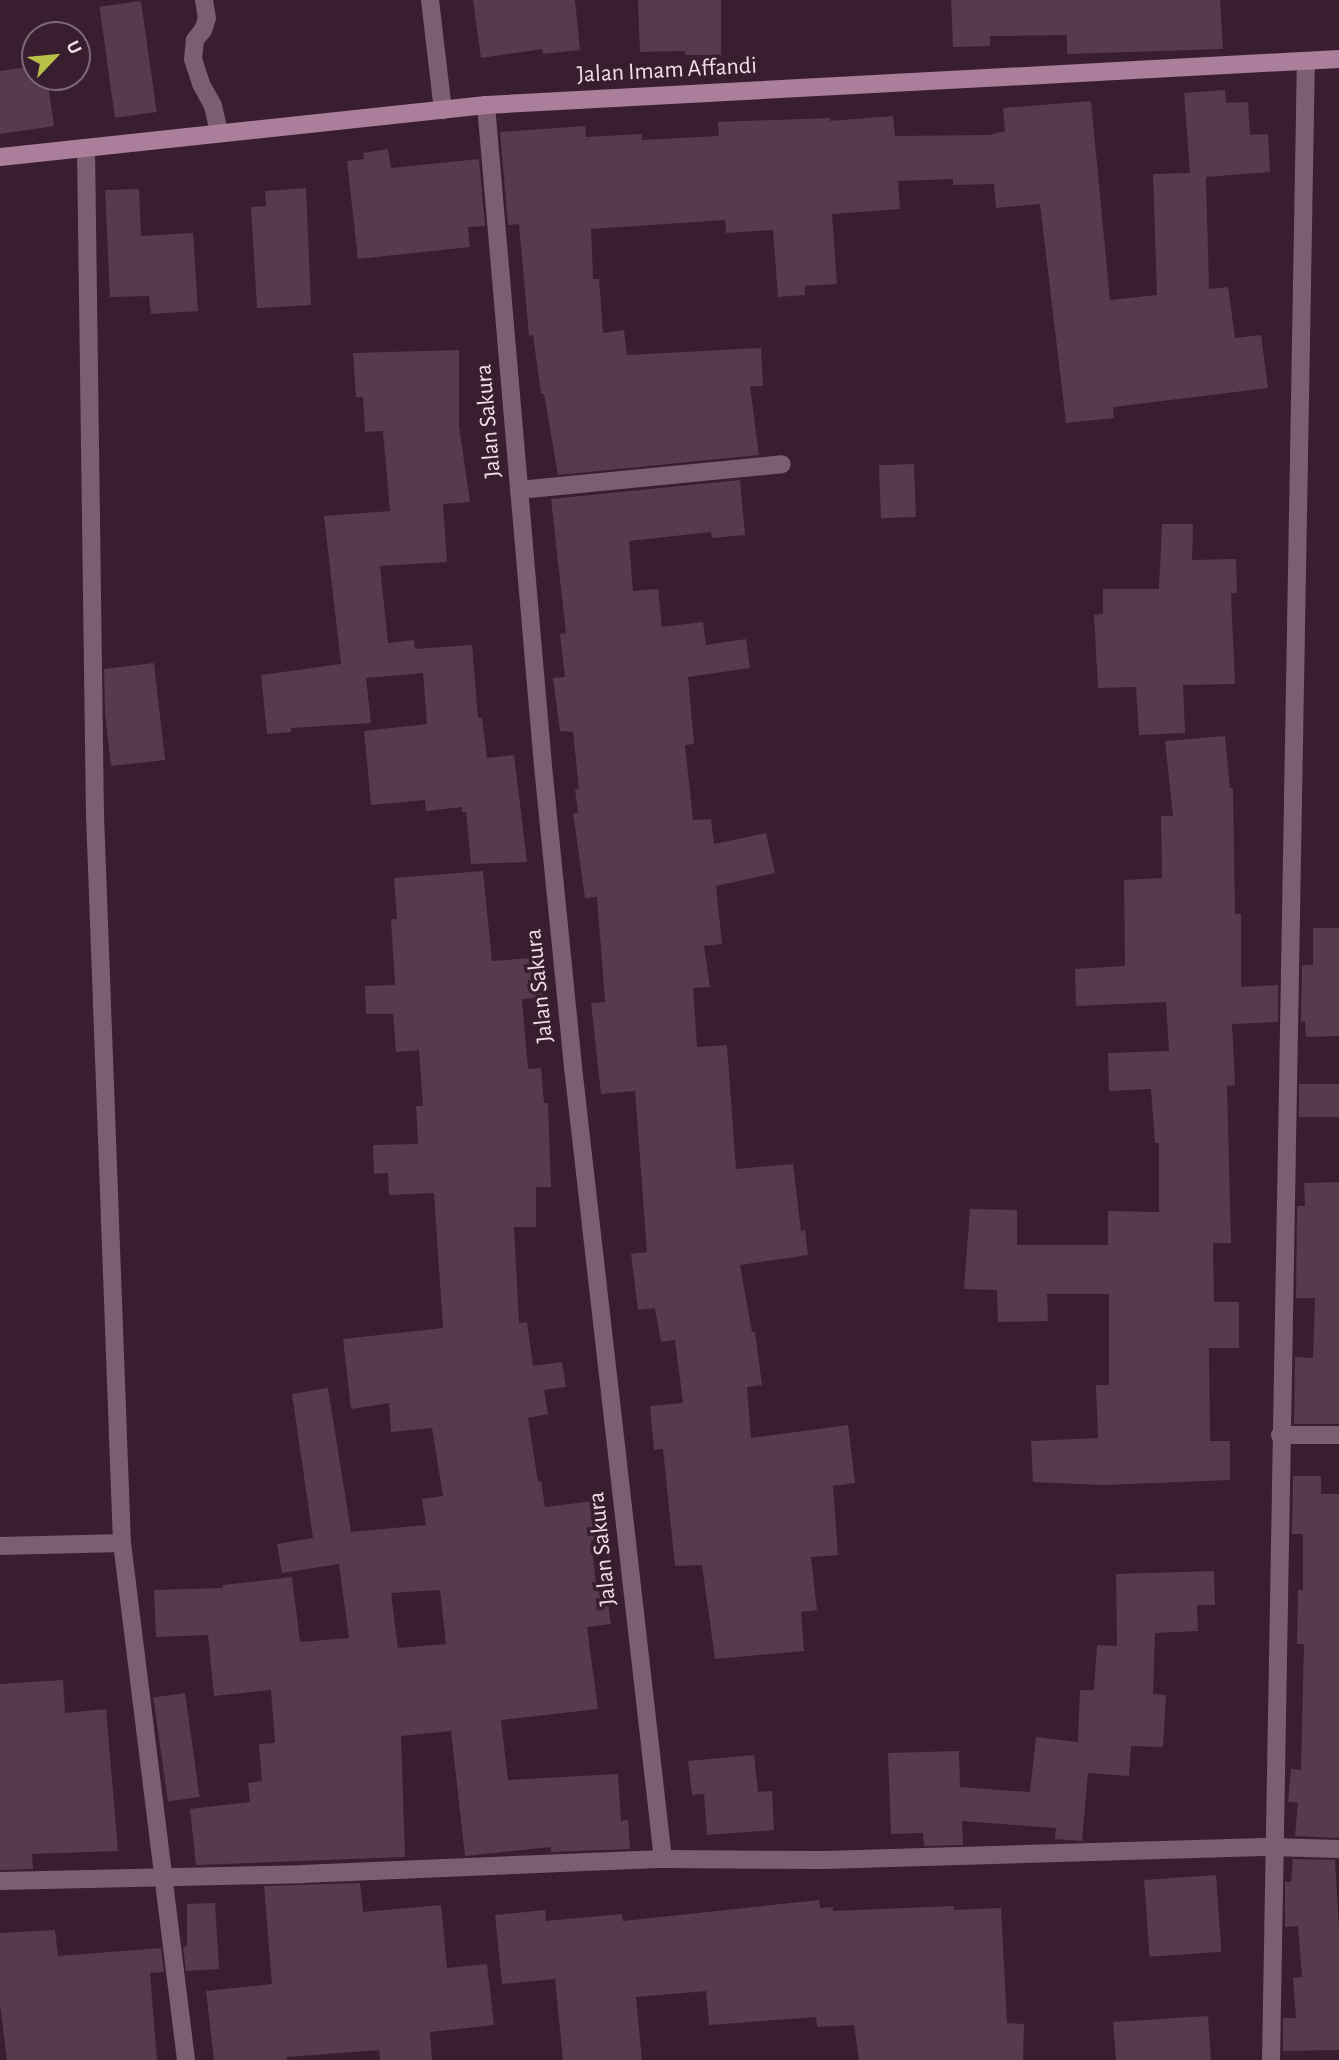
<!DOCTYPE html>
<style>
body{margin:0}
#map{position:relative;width:1339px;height:2060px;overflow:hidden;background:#381e2f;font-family:"Alegreya Sans",sans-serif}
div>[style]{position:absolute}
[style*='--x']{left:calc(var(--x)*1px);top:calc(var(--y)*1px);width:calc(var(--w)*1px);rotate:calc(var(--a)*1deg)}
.building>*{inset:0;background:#563b4d;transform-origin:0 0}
.street>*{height:18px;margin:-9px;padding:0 9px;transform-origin:9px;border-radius:9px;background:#7b5f71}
.secondary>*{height:18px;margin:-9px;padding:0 9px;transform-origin:9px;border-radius:9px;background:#ab7e9b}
span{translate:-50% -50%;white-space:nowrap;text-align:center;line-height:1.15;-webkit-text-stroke:7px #381e2f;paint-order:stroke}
.street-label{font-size:24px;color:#efdde8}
.north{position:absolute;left:21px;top:21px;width:70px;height:70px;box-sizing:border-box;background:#381e2f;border:2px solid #816a79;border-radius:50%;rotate:64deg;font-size:19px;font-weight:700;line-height:28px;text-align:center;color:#efdde8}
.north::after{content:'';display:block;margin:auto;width:24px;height:32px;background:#b8c147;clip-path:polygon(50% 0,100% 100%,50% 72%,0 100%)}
</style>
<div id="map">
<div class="building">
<i style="clip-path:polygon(473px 0,575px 0,580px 50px,543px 54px,542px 49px,481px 58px)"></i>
<i style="clip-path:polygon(638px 0,721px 0,721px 55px,685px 55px,685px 51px,640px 52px)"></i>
<i style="clip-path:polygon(951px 0,1220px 0,1223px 49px,1067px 54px,1067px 35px,990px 36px,990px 46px,953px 47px)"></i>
<i style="left:141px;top:1px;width:112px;height:42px;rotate:82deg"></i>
<i style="clip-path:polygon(35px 66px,35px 77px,47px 77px,54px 126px,0 134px,0 71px)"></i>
<i style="clip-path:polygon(1225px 90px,1226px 103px,1248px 102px,1250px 135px,1268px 134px,1270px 172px,1206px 177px,1209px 289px,1228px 287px,1235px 338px,1261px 335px,1268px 388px,1113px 407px,1114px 418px,1066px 423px,1040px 204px,996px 208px,994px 184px,953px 185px,953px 179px,898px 181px,900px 209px,832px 214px,837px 284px,805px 286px,805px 295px,778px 297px,773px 230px,726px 233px,725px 220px,591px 229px,593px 279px,599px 279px,603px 333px,624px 330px,627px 355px,761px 348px,763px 386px,750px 386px,759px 455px,558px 475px,544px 394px,541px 394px,533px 335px,529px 336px,519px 224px,508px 225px,500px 132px,585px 126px,586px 137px,642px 134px,642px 140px,719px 136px,718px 122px,830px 118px,830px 121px,893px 116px,895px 136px,990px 135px,1005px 131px,1003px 108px,1091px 101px,1110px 300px,1157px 295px,1153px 174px,1190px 173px,1184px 93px)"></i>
<i style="clip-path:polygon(388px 149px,391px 168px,479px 159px,485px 226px,468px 227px,470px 247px,358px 259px,347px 161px,364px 159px,363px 153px)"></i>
<i style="clip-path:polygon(306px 188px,311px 305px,257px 308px,251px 207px,266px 206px,265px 191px)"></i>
<i style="clip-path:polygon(139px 189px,141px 236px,193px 233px,198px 311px,151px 314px,149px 296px,110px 297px,105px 190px)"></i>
<i style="clip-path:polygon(459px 350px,459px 426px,470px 502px,443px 504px,447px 562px,380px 566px,388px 643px,414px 640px,415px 649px,472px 645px,478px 718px,482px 718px,487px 758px,514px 755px,527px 862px,471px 864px,466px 812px,462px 812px,462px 807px,426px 811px,425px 800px,371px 805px,364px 731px,427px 724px,423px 673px,366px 678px,371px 723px,291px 728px,291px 732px,267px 734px,261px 675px,341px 664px,324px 516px,390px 511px,383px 431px,365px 432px,363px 397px,356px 397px,353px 353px)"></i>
<i style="left:914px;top:464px;width:53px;height:35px;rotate:88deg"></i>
<i style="clip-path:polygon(740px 480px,745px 535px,712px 538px,711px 532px,629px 541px,633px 591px,658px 589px,662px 627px,703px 622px,706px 645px,746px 639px,750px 668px,688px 677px,694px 744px,685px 745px,693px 820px,711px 819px,714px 844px,766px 833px,775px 873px,716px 886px,722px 944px,704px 946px,710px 987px,693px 988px,697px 1047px,727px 1045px,736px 1169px,793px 1164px,801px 1231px,805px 1230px,808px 1255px,740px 1265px,752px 1332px,755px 1332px,762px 1385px,747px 1387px,751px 1438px,848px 1425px,855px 1483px,833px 1486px,838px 1555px,811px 1557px,817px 1610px,801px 1612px,804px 1651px,715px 1659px,702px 1565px,675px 1566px,663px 1449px,654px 1450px,650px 1406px,683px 1403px,675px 1340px,661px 1342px,655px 1308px,638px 1310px,631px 1254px,647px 1252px,635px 1091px,601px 1094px,591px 1003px,605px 1002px,597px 897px,585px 898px,573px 813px,578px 813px,575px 789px,579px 789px,573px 732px,560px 731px,553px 678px,565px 677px,560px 634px,566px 633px,551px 499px)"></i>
<i style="clip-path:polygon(1162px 524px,1193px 524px,1192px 560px,1236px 559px,1237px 593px,1231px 593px,1235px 684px,1183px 685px,1185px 733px,1139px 735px,1136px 687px,1098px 688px,1094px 615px,1103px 614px,1103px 589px,1159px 589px)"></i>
<i style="clip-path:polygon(154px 663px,165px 760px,111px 766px,105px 712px,104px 669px)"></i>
<i style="clip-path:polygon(1225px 736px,1230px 788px,1233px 788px,1235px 914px,1241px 914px,1241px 987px,1278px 985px,1278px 1022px,1232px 1024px,1235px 1085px,1227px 1086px,1231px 1243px,1213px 1243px,1214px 1302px,1239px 1302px,1239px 1348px,1209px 1348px,1210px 1441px,1230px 1441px,1230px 1480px,1104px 1485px,1033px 1482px,1031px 1441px,1098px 1438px,1096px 1385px,1109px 1385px,1109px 1294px,1047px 1294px,1048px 1321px,998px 1322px,997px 1290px,964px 1289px,970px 1209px,1017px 1210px,1017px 1245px,1108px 1245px,1108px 1211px,1159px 1212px,1159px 1143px,1155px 1143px,1151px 1089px,1109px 1091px,1108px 1053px,1169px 1051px,1166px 1002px,1076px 1006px,1075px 969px,1125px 966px,1124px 880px,1162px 878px,1161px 816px,1173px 816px,1165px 741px)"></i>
<i style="clip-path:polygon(evenodd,483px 871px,492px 961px,545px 957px,548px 997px,522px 999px,528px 1069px,541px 1068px,544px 1103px,548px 1103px,551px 1187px,536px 1187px,536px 1227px,514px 1227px,519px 1323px,527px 1322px,533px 1366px,562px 1362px,566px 1387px,544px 1390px,548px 1414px,528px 1418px,538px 1482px,541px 1481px,545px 1507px,601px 1500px,606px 1539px,591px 1541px,597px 1592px,606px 1590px,611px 1624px,587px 1627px,598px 1709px,501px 1720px,508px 1780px,618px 1774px,621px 1821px,628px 1820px,630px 1849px,551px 1852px,551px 1847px,465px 1856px,451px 1731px,401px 1736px,405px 1857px,196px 1865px,190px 1809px,250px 1802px,248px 1783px,262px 1781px,259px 1744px,275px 1743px,271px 1690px,214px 1696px,208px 1635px,156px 1637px,154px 1590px,223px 1588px,223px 1585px,292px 1577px,300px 1642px,349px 1638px,339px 1564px,282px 1573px,277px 1544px,313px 1538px,292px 1394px,328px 1388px,351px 1532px,426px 1525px,422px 1499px,443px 1496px,432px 1428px,391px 1432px,389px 1403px,351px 1409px,343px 1339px,443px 1328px,434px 1193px,389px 1195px,388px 1173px,374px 1174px,373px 1145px,418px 1144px,416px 1106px,423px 1106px,419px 1050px,396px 1052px,393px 1014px,366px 1014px,365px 986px,395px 985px,391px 919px,397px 919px,394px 878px,483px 871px,440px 1590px,446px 1644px,398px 1648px,391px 1593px,440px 1590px)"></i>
<i style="clip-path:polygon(1313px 928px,1339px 928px,1339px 1036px,1306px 1037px,1305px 1021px,1301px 1022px,1302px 965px,1313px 965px)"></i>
<i style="left:1339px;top:1084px;width:33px;height:40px;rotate:90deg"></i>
<i style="clip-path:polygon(1339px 1182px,1339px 1424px,1294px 1424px,1295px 1357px,1313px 1358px,1315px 1298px,1296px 1298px,1297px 1206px,1305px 1206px,1304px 1183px)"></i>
<i style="clip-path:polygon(1293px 1476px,1321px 1476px,1321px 1494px,1339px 1494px,1339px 1838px,1295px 1836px,1298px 1803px,1288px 1802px,1291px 1769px,1301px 1770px,1304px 1644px,1297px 1644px,1298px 1590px,1303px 1590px,1303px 1534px,1292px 1534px)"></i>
<i style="clip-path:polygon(1214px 1571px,1215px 1605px,1197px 1605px,1198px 1631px,1155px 1633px,1153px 1694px,1166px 1695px,1163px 1747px,1131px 1746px,1129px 1776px,1088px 1773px,1082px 1841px,1055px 1839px,1056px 1828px,962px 1821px,963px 1845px,924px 1846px,923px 1833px,891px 1834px,888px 1753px,959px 1751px,960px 1787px,1030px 1792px,1036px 1737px,1078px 1742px,1080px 1690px,1094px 1690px,1097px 1645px,1117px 1646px,1116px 1574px)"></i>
<i style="clip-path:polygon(63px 1680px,65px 1713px,106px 1709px,118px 1851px,32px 1854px,33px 1869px,0 1870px,0 1684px)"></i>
<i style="left:185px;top:1693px;width:105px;height:32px;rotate:82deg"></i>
<i style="clip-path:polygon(754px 1755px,758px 1792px,772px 1791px,774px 1830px,707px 1835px,704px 1794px,692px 1795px,688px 1761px)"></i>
<i style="clip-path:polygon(1293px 1859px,1335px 1860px,1339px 1928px,1339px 2050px,1283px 2051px,1283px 2018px,1296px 2018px,1293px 1978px,1302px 1977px,1298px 1926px,1285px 1927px,1285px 1882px,1291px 1882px)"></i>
<i style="left:1216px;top:1875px;width:77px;height:72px;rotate:86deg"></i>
<i style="clip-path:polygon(360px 1883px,363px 1912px,441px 1905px,447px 1968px,487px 1964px,494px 2025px,430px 2032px,432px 2060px,380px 2060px,379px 2050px,287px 2057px,287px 2060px,214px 2060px,206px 1991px,272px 1984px,264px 1886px)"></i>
<i style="clip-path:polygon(819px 1900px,820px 1908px,833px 1907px,833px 1911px,954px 1906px,954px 1910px,1001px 1908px,1007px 2023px,1024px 2024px,1023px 2060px,859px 2060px,854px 2025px,817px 2027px,816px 2017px,709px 2025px,706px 1991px,636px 1997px,642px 2060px,563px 2060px,555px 1979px,502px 1984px,495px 1915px,545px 1910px,546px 1921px,622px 1914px,623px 1921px)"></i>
<i style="clip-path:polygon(215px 1903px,219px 1969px,186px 1971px,183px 1947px,187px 1946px,187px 1904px)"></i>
<i style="clip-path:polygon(55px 1930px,58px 1956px,161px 1948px,164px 1972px,150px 1973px,157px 2060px,7px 2060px,0 2004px,0 1933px)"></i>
<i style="clip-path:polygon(1208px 2016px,1211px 2060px,1116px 2060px,1113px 2022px)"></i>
</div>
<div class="street">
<i style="--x:204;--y:0;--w:18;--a:81"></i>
<i style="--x:207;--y:18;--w:13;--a:108"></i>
<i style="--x:203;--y:30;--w:13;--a:129"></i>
<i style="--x:195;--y:40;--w:19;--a:96"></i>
<i style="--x:193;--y:59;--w:26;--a:72"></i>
<i style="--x:201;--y:84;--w:25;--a:61"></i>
<i style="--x:213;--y:106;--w:28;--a:77"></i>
<i style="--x:430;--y:0;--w:111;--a:83.3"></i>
<i style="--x:486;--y:105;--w:663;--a:85.07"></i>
<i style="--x:543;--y:766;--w:302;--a:84.3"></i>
<i style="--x:573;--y:1067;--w:797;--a:83.52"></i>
<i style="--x:86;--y:148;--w:667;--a:89.23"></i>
<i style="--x:95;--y:815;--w:729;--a:87.88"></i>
<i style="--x:122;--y:1543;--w:521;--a:82.94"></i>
<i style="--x:519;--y:490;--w:264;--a:-5.6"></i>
<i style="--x:1280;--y:1435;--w:59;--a:0"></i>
<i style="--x:0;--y:1546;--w:122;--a:-1.4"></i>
<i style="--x:0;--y:1881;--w:302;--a:-1.3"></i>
<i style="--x:302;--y:1874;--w:361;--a:-2.4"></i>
<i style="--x:663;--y:1859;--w:161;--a:0.4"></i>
<i style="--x:824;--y:1860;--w:448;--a:-1.7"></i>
<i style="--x:1272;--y:1847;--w:67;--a:1.7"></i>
<i style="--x:1271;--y:2060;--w:1999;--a:-89"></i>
</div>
<div class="secondary">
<i style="--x:0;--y:157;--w:489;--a:-6.1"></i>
<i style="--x:486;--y:105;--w:854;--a:-3.09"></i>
</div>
<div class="street-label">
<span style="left:667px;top:71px;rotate:-3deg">Jalan Imam Affandi</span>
<span style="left:489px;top:421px;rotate:-95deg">Jalan Sakura</span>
<span style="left:540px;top:986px;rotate:-96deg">Jalan Sakura</span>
<span style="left:603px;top:1549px;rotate:-96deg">Jalan Sakura</span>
</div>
<div class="north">U</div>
</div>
